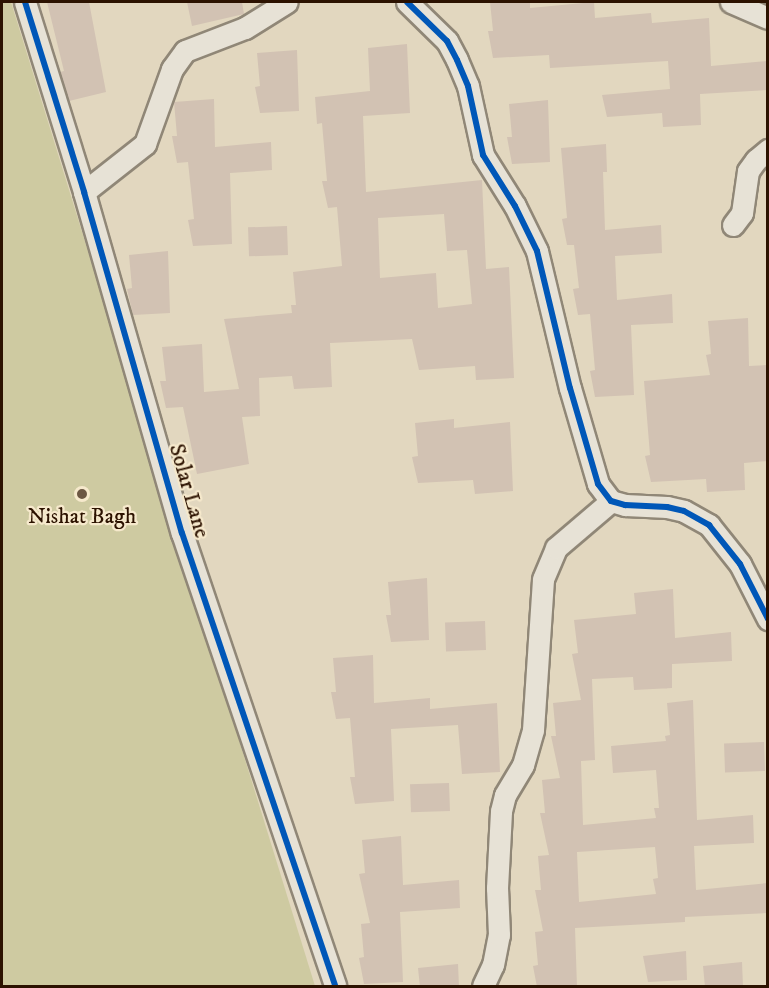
<!DOCTYPE html>
<style>
body{margin:0}
#map{position:relative;width:769px;height:988px;overflow:hidden;background:#e2d7bf;font-family:"IM FELL DW Pica",serif}
div>[style]{position:absolute}
[style*='--x']{left:calc(var(--x)*1px);top:calc(var(--y)*1px);width:calc(var(--w)*1px);rotate:calc(var(--a)*1deg)}
.green>*{inset:0;background:#cecaa1}
.building>*{inset:0;background:#d2c2b3;transform-origin:0 0}
.roads{filter:drop-shadow(2px 0 #908777) drop-shadow(-2px 0 #908777) drop-shadow(0 2px #908777) drop-shadow(0 -2px #908777)}
.minor>*{height:21px;margin:-10.5px;padding:0 10.5px;transform-origin:10.5px;border-radius:10.5px;background:#e7e2d6}
.cycleway>*{height:6px;margin:-3px;padding:0 3px;transform-origin:3px;border-radius:3px;background:#0057b8}
.dots>*{width:16px;height:16px;translate:-50% -50%;box-sizing:border-box;border:3px solid #f6e9cc;border-radius:50%}
span{translate:-50% -50%;white-space:nowrap;text-align:center;line-height:1.15;-webkit-text-stroke:4.5px #f6e9cc;paint-order:stroke}
.street-label{font-size:22px;color:#2c1200}
.poi-label{font-size:22px;color:#2c1200}
.frame{position:absolute;inset:0;border:3px solid #2c1200;pointer-events:none}
</style>
<div id="map">
<div class="green">
<i style="clip-path:polygon(2px 2px,11px 2px,315px 986px,2px 986px)"></i>
</div>
<div class="building">
<i style="clip-path:polygon(47px 2px,89px 2px,106px 92px,69px 101px,60px 72px,64px 71px)"></i>
<i style="clip-path:polygon(187px 2px,242px 2px,244px 14px,192px 26px)"></i>
<i style="clip-path:polygon(490px 2px,530px 2px,530px 8px,594px 2px,595px 18px,651px 13px,652px 23px,709px 18px,711px 66px,767px 61px,768px 90px,700px 94px,701px 125px,663px 127px,662px 113px,607px 117px,602px 95px,670px 89px,668px 61px,550px 68px,549px 55px,493px 58px,488px 31px,493px 31px)"></i>
<i style="clip-path:polygon(evenodd,407px 44px,410px 113px,363px 116px,366px 192px,482px 180px,486px 269px,509px 267px,514px 378px,476px 380px,475px 366px,419px 370px,412px 339px,330px 343px,332px 387px,294px 389px,292px 376px,259px 378px,260px 416px,242px 417px,249px 464px,197px 474px,183px 407px,166px 408px,160px 381px,166px 381px,162px 347px,202px 344px,204px 392px,239px 389px,224px 319px,292px 313px,291px 305px,296px 305px,293px 272px,342px 266px,337px 207px,328px 208px,322px 181px,327px 181px,322px 123px,317px 124px,315px 97px,370px 91px,368px 48px,407px 44px,444px 214px,447px 251px,467px 250px,472px 304px,438px 308px,436px 273px,380px 278px,378px 218px,444px 214px)"></i>
<i style="clip-path:polygon(297px 50px,299px 111px,260px 113px,255px 87px,260px 86px,257px 53px)"></i>
<i style="clip-path:polygon(214px 99px,215px 147px,271px 142px,272px 170px,230px 173px,232px 244px,193px 246px,188px 220px,194px 219px,188px 162px,177px 163px,172px 136px,177px 136px,174px 102px)"></i>
<i style="clip-path:polygon(548px 100px,550px 162px,512px 164px,507px 137px,512px 137px,509px 104px)"></i>
<i style="clip-path:polygon(606px 144px,607px 172px,603px 172px,605px 230px,661px 225px,662px 253px,615px 256px,617px 300px,672px 294px,673px 323px,631px 325px,634px 395px,595px 397px,590px 371px,595px 370px,590px 314px,578px 315px,573px 289px,579px 288px,574px 245px,567px 245px,562px 219px,567px 218px,561px 148px)"></i>
<i style="left:287px;top:226px;width:29px;height:39px;rotate:88deg"></i>
<i style="clip-path:polygon(168px 251px,170px 313px,133px 315px,127px 289px,132px 288px,129px 255px)"></i>
<i style="clip-path:polygon(748px 318px,749px 366px,768px 365px,768px 461px,744px 463px,745px 490px,707px 492px,706px 479px,651px 482px,645px 456px,650px 455px,644px 381px,710px 375px,706px 355px,711px 354px,708px 321px)"></i>
<i style="clip-path:polygon(454px 419px,454px 428px,510px 422px,513px 491px,475px 494px,473px 480px,418px 483px,412px 457px,418px 456px,415px 423px)"></i>
<i style="clip-path:polygon(427px 578px,429px 640px,391px 642px,386px 615px,391px 615px,388px 582px)"></i>
<i style="clip-path:polygon(evenodd,673px 589px,675px 638px,731px 632px,732px 661px,672px 664px,672px 688px,634px 690px,633px 677px,592px 679px,595px 760px,581px 761px,583px 825px,656px 818px,654px 808px,659px 808px,656px 770px,613px 773px,611px 746px,666px 741px,665px 736px,670px 735px,667px 703px,693px 700px,697px 820px,753px 815px,754px 843px,694px 846px,696px 890px,768px 883px,768px 913px,685px 917px,685px 922px,575px 928px,577px 987px,537px 987px,533px 966px,538px 965px,535px 932px,543px 931px,535px 890px,541px 890px,538px 856px,549px 855px,540px 813px,545px 813px,542px 780px,560px 778px,551px 736px,556px 736px,553px 703px,581px 700px,572px 654px,578px 653px,574px 620px,636px 614px,634px 593px,673px 589px,655px 847px,658px 878px,653px 879px,656px 894px,579px 902px,577px 852px,655px 847px)"></i>
<i style="left:485px;top:621px;width:29px;height:40px;rotate:88deg"></i>
<i style="clip-path:polygon(373px 655px,374px 703px,430px 698px,430px 709px,497px 703px,500px 772px,462px 774px,458px 725px,391px 729px,394px 801px,355px 804px,350px 777px,355px 777px,350px 718px,336px 719px,331px 692px,336px 692px,333px 658px)"></i>
<i style="left:764px;top:742px;width:29px;height:40px;rotate:88deg"></i>
<i style="left:449px;top:783px;width:28px;height:39px;rotate:88deg"></i>
<i style="clip-path:polygon(401px 836px,403px 885px,459px 880px,460px 908px,400px 912px,403px 982px,364px 984px,359px 958px,364px 957px,361px 924px,370px 923px,359px 874px,365px 873px,362px 840px)"></i>
<i style="clip-path:polygon(686px 951px,687px 980px,648px 982px,643px 956px)"></i>
<i style="clip-path:polygon(742px 962px,743px 987px,705px 987px,703px 966px)"></i>
<i style="clip-path:polygon(458px 964px,459px 987px,420px 987px,418px 968px)"></i>
</div>
<div class="roads">
<div class="minor">
<i style="--x:25;--y:2;--w:199;--a:72.7"></i>
<i style="--x:84;--y:192;--w:355;--a:74"></i>
<i style="--x:182;--y:533;--w:478;--a:71.3"></i>
<i style="--x:407;--y:2;--w:56;--a:44.3"></i>
<i style="--x:447;--y:41;--w:21;--a:62"></i>
<i style="--x:457;--y:60;--w:28;--a:67"></i>
<i style="--x:468;--y:86;--w:71;--a:77.7"></i>
<i style="--x:483;--y:155;--w:60;--a:57.9"></i>
<i style="--x:515;--y:206;--w:50;--a:63.9"></i>
<i style="--x:537;--y:251;--w:141;--a:76.5"></i>
<i style="--x:570;--y:388;--w:100;--a:73.7"></i>
<i style="--x:598;--y:484;--w:21;--a:53"></i>
<i style="--x:611;--y:501;--w:15;--a:16"></i>
<i style="--x:625;--y:505;--w:42;--a:2.7"></i>
<i style="--x:667;--y:507;--w:17;--a:13"></i>
<i style="--x:684;--y:511;--w:29;--a:29"></i>
<i style="--x:709;--y:525;--w:50;--a:51.5"></i>
<i style="--x:740;--y:564;--w:62;--a:63"></i>
<i style="--x:731;--y:2;--w:40;--a:23.4"></i>
<i style="--x:84;--y:192;--w:78;--a:-38.2"></i>
<i style="--x:145;--y:144;--w:80;--a:-70.2"></i>
<i style="--x:172;--y:69;--w:22;--a:-54"></i>
<i style="--x:185;--y:51;--w:64;--a:-21"></i>
<i style="--x:245;--y:28;--w:49;--a:-31.8"></i>
<i style="--x:733;--y:225;--w:15;--a:-53"></i>
<i style="--x:742;--y:213;--w:42;--a:-81.9"></i>
<i style="--x:748;--y:171;--w:14;--a:-54"></i>
<i style="--x:756;--y:160;--w:16;--a:-40"></i>
<i style="--x:483;--y:986;--w:23;--a:-65"></i>
<i style="--x:493;--y:965;--w:31;--a:-79"></i>
<i style="--x:499;--y:935;--w:47;--a:-92.4"></i>
<i style="--x:497;--y:888;--w:77;--a:-87"></i>
<i style="--x:501;--y:811;--w:16;--a:-76"></i>
<i style="--x:505;--y:795;--w:35;--a:-59"></i>
<i style="--x:523;--y:765;--w:36;--a:-74"></i>
<i style="--x:533;--y:730;--w:151;--a:-86.2"></i>
<i style="--x:543;--y:579;--w:34;--a:-67"></i>
<i style="--x:556;--y:548;--w:72;--a:-40.5"></i>
</div>
</div>
<div class="cycleway">
<i style="--x:25;--y:2;--w:199;--a:72.7"></i>
<i style="--x:84;--y:192;--w:355;--a:74"></i>
<i style="--x:182;--y:533;--w:478;--a:71.3"></i>
<i style="--x:407;--y:2;--w:56;--a:44.3"></i>
<i style="--x:447;--y:41;--w:21;--a:62"></i>
<i style="--x:457;--y:60;--w:28;--a:67"></i>
<i style="--x:468;--y:86;--w:71;--a:77.7"></i>
<i style="--x:483;--y:155;--w:60;--a:57.9"></i>
<i style="--x:515;--y:206;--w:50;--a:63.9"></i>
<i style="--x:537;--y:251;--w:141;--a:76.5"></i>
<i style="--x:570;--y:388;--w:100;--a:73.7"></i>
<i style="--x:598;--y:484;--w:21;--a:53"></i>
<i style="--x:611;--y:501;--w:15;--a:16"></i>
<i style="--x:625;--y:505;--w:42;--a:2.7"></i>
<i style="--x:667;--y:507;--w:17;--a:13"></i>
<i style="--x:684;--y:511;--w:29;--a:29"></i>
<i style="--x:709;--y:525;--w:50;--a:51.5"></i>
<i style="--x:740;--y:564;--w:62;--a:63"></i>
</div>
<div class="dots">
<i style="left:82px;top:494px;background:#6c5743"></i>
</div>
<div class="street-label">
<span style="left:189px;top:491px;rotate:74deg">Solar Lane</span>
</div>
<div class="poi-label">
<span style="left:82px;top:517px">Nishat Bagh</span>
</div>
<div class="frame"></div>
</div>
